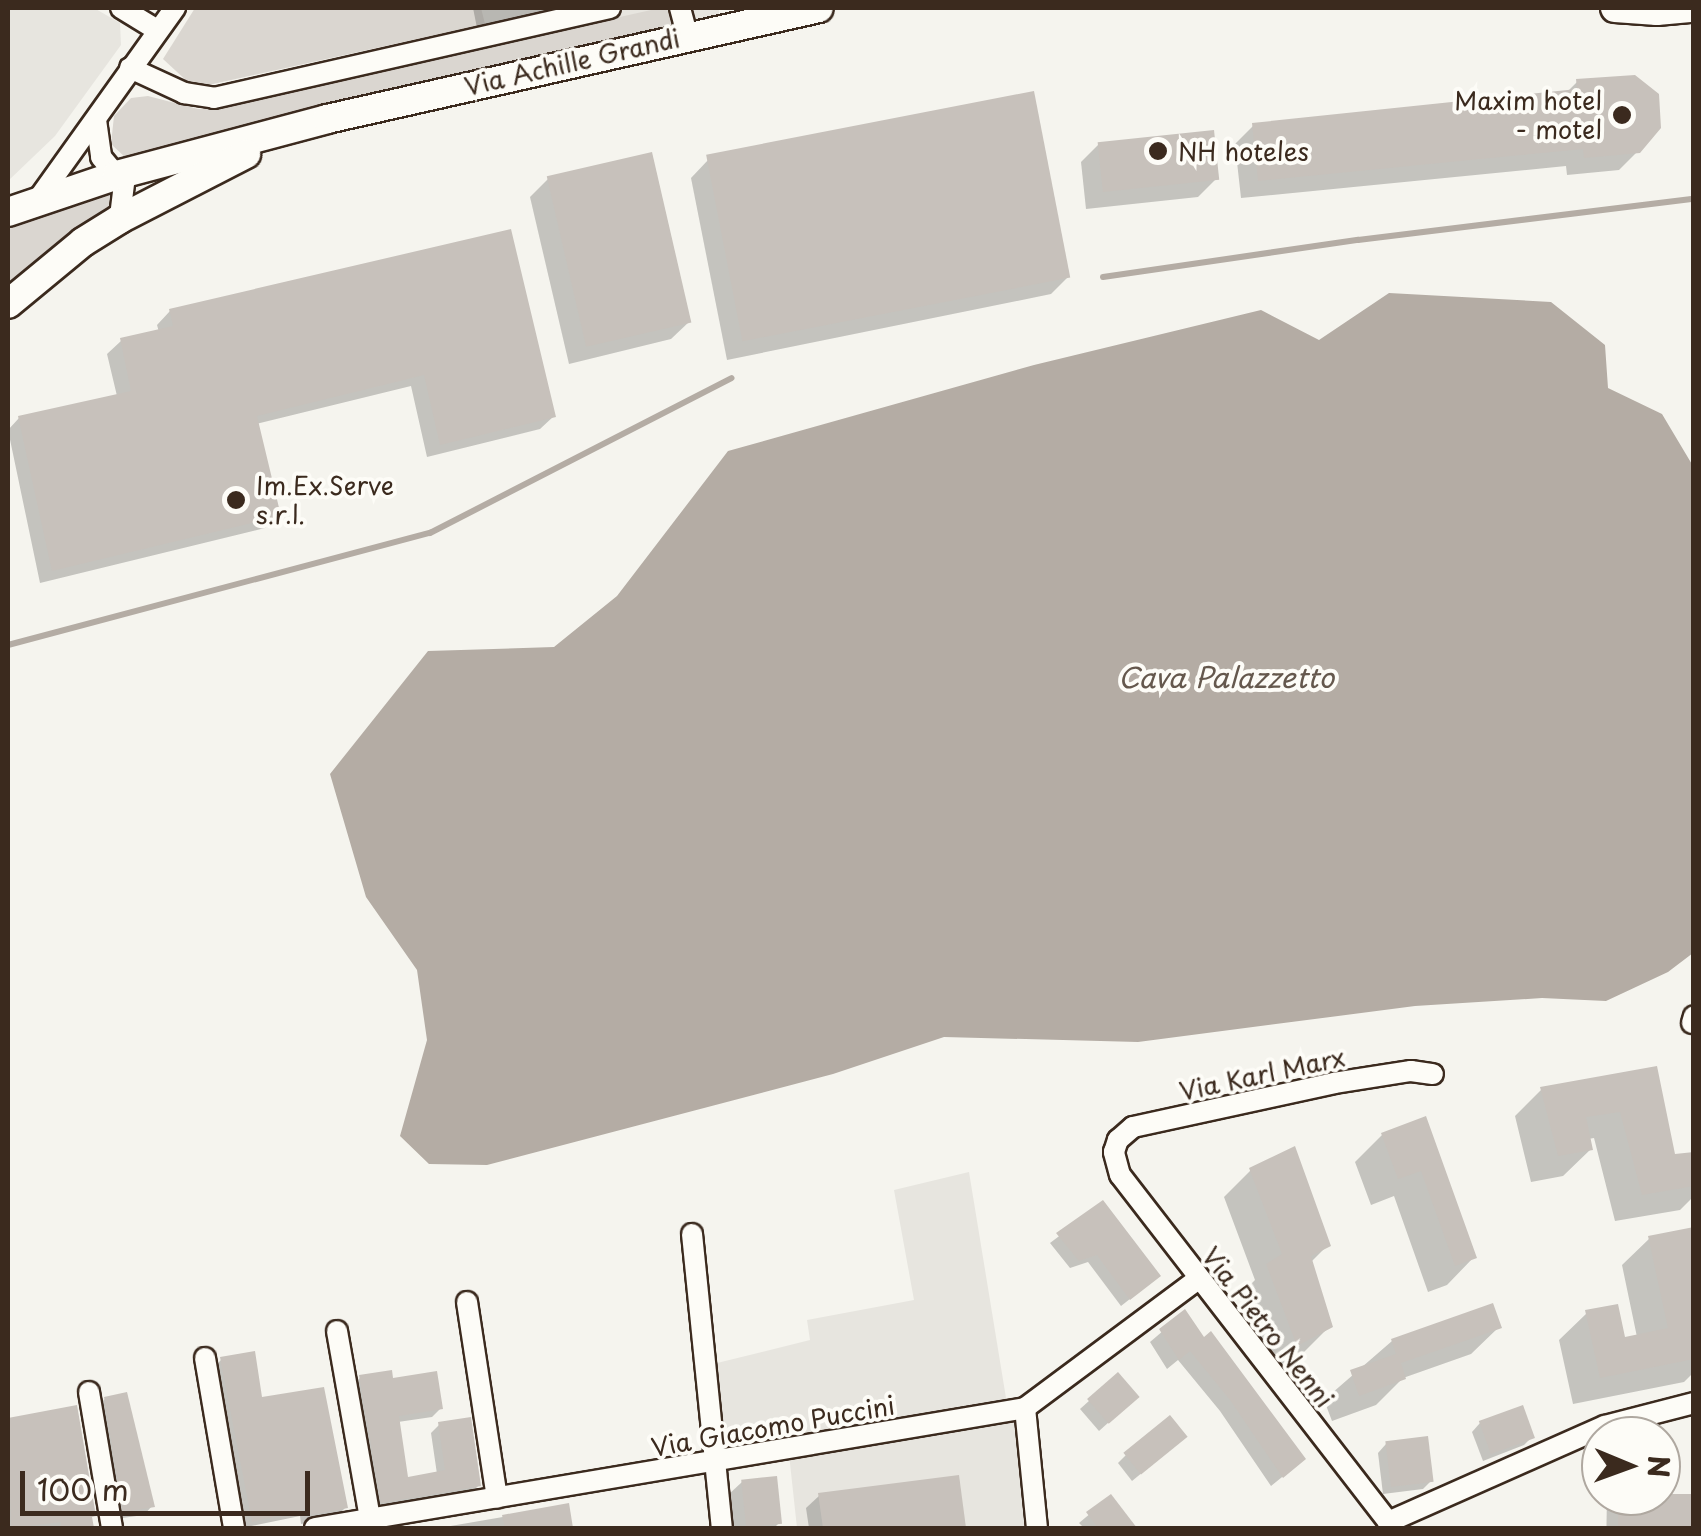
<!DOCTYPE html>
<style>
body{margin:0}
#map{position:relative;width:1701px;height:1536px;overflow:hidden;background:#f5f4ee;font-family:"Playpen Sans",sans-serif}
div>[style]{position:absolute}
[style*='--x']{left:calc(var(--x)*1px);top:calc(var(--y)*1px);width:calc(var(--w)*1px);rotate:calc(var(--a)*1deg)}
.built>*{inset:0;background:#e7e5df;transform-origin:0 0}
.green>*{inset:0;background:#dad6d0}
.water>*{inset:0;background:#b4aca4}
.shadow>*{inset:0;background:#0003;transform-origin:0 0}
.stream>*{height:6px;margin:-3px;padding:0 3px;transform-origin:3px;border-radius:3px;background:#b4aca4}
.building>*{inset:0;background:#c7c1bb;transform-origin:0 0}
.roads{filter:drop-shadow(2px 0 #3b2a1e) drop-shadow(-2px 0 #3b2a1e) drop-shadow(0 2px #3b2a1e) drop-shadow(0 -2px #3b2a1e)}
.street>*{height:20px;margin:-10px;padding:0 10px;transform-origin:10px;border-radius:10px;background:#fdfcf7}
.secondary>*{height:28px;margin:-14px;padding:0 14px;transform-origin:14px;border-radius:14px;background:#fdfcf7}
.dots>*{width:28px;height:28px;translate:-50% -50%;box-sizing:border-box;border:5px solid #fdfcf7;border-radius:50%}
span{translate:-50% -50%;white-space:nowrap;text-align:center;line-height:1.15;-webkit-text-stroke:8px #fdfcf7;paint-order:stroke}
.street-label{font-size:25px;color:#3b2a1e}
.poi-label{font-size:25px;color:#3b2a1e}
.right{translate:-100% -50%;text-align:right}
.left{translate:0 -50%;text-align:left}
.water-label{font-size:28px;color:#65584d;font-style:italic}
.frame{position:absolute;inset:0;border:10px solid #3b2a1e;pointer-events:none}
.north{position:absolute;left:1581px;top:1416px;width:100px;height:100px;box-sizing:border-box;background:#fdfcf7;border:2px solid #afa8a0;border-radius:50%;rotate:91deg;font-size:28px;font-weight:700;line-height:40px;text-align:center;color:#3b2a1e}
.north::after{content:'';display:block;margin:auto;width:35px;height:45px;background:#3b2a1e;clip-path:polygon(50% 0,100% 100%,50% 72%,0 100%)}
.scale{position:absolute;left:20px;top:1471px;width:290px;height:45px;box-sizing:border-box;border:5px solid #3b2a1e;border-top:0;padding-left:12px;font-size:30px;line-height:35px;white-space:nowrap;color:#3b2a1e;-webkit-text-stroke:8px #fdfcf7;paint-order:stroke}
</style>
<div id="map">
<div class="built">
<i style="clip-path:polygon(8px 8px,94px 8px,120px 23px,121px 45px,55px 136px,8px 181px)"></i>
<i style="left:481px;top:8px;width:238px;height:16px"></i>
<i style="clip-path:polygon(969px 1172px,1007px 1404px,721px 1454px,713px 1364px,810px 1340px,807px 1320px,914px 1300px,894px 1190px)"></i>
<i style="clip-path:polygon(1019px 1418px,1029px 1528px,797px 1528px,789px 1454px)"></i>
</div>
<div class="green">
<i style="clip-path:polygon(195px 8px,481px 8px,485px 24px,204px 86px,189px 83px,163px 59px)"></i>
<i style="clip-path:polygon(660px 8px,672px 8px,675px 19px,669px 29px,127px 159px,111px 144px,114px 116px,131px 98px,148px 96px,198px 109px,213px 108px)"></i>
<i style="clip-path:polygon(111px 190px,113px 206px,68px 236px,8px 288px,8px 220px)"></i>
</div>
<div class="water">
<i style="clip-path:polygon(1389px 293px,1551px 302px,1605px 345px,1608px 388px,1662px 414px,1693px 466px,1693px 953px,1668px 972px,1606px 1001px,1542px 998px,1415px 1006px,1138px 1042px,944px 1037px,833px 1074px,487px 1165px,429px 1164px,400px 1136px,427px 1040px,417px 970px,366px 897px,330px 774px,428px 651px,554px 647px,617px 596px,728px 451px,1034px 365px,1261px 310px,1319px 340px)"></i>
</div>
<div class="shadow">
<i style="clip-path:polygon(473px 8px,568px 8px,478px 33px)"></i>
<i style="clip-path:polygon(1577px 82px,1638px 151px,1619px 170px,1567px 175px,1566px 166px,1241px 198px,1235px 144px,1253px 126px,1567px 92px)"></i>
<i style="clip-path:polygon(1099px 144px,1216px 179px,1198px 197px,1086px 209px,1081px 162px)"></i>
<i style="clip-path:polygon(709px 159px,1069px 276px,1051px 294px,727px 360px,691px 178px)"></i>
<i style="clip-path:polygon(548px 179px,690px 321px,671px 339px,569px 364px,530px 197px)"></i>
<i style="clip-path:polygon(510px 232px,554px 416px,540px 429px,427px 457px,411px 386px,256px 424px,278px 515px,265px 528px,40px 583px,8px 430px,19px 418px,117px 396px,107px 354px,121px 341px,159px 332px,157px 325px,170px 311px)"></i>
<i style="clip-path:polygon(1655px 1069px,1673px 1157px,1694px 1154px,1694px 1196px,1680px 1210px,1615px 1221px,1594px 1138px,1588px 1139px,1591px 1149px,1563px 1176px,1531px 1182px,1515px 1116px,1542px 1089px)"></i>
<i style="clip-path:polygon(1424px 1120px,1474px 1257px,1447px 1285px,1428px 1292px,1394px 1196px,1371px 1205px,1355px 1162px,1382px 1135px)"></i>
<i style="clip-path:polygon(1251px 1170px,1328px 1245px,1310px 1263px,1330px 1326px,1303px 1353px,1269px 1371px,1241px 1294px,1255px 1280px,1224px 1197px)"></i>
<i style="clip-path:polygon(1103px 1203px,1149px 1284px,1121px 1306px,1088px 1262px,1070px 1268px,1050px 1243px)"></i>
<i style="clip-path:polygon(1694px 1230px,1694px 1372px,1684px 1382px,1573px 1404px,1559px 1340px,1587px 1313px,1623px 1340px,1637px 1337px,1622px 1265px,1650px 1238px)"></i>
<i style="clip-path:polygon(1184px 1313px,1292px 1469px,1271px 1486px,1220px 1411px,1178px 1360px,1167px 1369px,1150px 1342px)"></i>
<i style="clip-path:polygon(1499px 1327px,1471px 1354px,1403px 1378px,1376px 1405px,1332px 1421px,1324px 1400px,1392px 1341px)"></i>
<i style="clip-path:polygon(222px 1359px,260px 1400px,345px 1508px,335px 1518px,301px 1524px,300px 1516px,242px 1528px,212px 1369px)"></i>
<i style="clip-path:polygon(1118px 1375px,1128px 1405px,1099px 1431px,1080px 1409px)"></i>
<i style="clip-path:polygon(360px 1378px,391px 1381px,441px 1408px,432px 1417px,398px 1422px,406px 1480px,437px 1474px,431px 1433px,439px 1425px,479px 1485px,470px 1494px,373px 1510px,351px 1386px)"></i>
<i style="clip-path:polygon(105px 1399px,152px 1506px,144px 1515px,115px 1519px,96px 1407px)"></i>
<i style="clip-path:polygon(75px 1408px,91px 1528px,8px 1528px,8px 1422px)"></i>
<i style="clip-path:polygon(1480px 1423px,1532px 1437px,1524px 1445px,1483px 1461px,1472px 1432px)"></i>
<i style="clip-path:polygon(1386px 1444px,1431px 1481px,1423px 1489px,1383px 1494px,1378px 1453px)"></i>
<i style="clip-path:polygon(1176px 1445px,1132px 1481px,1118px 1463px,1126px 1455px)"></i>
<i style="clip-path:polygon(957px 1478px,963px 1528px,809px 1528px,806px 1508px,820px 1495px)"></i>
<i style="clip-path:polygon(742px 1482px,779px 1523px,774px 1528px,732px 1528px,728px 1495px)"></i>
<i style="left:1607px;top:1496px;width:87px;height:33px;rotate:1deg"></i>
<i style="clip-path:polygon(1110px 1497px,1133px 1528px,1084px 1528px,1079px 1523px)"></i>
<i style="clip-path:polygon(566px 1506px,571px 1528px,439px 1528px)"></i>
</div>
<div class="stream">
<i style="--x:1103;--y:277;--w:258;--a:-8.3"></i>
<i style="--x:1358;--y:240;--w:338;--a:-7"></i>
<i style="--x:8;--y:645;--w:437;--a:-14.9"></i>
<i style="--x:430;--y:533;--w:339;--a:-27.2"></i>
</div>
<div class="building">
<i style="clip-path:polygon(1635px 75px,1659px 94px,1661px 128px,1640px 153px,1584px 158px,1583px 149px,1258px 181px,1252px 123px,1577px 89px,1576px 79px)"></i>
<i style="left:1034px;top:91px;width:190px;height:334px;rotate:79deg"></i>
<i style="left:1214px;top:130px;width:50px;height:117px;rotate:84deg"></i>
<i style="left:652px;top:152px;width:175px;height:108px;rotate:77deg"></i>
<i style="clip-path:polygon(511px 229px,556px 417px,440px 445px,424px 375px,257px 416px,281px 516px,52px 571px,18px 416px,131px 391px,120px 338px,173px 326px,169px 309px)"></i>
<i style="clip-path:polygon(1657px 1066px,1675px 1154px,1694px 1152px,1694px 1186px,1642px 1195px,1620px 1112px,1586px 1117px,1593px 1150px,1558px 1156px,1540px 1087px)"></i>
<i style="clip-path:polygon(1426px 1116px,1477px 1258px,1455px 1266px,1421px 1171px,1398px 1179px,1381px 1133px)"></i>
<i style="clip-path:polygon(1295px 1146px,1331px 1246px,1311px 1256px,1333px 1327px,1297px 1346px,1266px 1264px,1282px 1254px,1249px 1168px)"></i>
<i style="clip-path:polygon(1103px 1200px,1161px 1276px,1130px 1300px,1097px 1255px,1079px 1261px,1056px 1233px)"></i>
<i style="clip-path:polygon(1694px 1227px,1694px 1359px,1600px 1378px,1585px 1310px,1618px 1304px,1625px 1337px,1668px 1328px,1648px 1236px)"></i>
<i style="clip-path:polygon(1493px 1303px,1502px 1328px,1401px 1363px,1406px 1379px,1359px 1396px,1350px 1370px,1396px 1354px,1391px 1339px)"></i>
<i style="clip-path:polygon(1185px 1309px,1204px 1337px,1211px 1331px,1306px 1459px,1283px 1478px,1230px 1400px,1190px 1351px,1179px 1360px,1159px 1329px)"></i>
<i style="clip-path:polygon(255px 1351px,262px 1397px,324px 1387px,348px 1508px,311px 1515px,309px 1508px,252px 1522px,220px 1357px)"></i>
<i style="clip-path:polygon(392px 1370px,393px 1378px,437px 1371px,443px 1409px,399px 1416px,408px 1477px,445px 1470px,438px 1422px,471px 1417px,481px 1486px,381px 1503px,359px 1375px)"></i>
<i style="left:1118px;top:1372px;width:33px;height:41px;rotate:49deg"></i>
<i style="clip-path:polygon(127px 1392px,155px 1507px,123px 1512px,104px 1397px)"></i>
<i style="clip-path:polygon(77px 1405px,96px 1516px,92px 1517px,94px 1528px,61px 1528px,61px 1522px,11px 1528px,8px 1418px)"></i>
<i style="left:1523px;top:1405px;width:35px;height:47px;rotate:70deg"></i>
<i style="left:1170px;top:1415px;width:28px;height:60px;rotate:51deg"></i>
<i style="left:1428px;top:1436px;width:46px;height:43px;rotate:83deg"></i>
<i style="clip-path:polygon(959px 1475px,966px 1528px,823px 1528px,818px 1493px)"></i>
<i style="left:777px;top:1476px;width:48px;height:36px;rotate:84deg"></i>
<i style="clip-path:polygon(1111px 1494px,1137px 1528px,1098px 1528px,1086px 1512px)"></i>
<i style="left:1694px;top:1494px;width:34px;height:76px;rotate:90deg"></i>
<i style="clip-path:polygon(569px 1503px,573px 1528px,505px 1528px,502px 1515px)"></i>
</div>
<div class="roads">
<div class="street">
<i style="--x:121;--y:8;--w:42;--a:31.4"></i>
<i style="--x:680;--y:8;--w:28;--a:75"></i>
<i style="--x:130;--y:68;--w:60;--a:24.8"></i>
<i style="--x:184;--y:93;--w:30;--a:9"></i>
<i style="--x:214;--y:98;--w:406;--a:-12.8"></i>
<i style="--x:96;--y:120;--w:37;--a:82"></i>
<i style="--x:101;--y:157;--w:35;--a:50"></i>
<i style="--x:124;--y:184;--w:35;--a:97"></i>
<i style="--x:36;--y:202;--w:239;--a:-54.4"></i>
<i style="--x:1692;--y:1023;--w:7;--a:-74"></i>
<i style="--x:692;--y:1234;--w:296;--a:84.2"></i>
<i style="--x:467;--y:1302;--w:198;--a:81.3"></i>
<i style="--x:337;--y:1331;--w:191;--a:80"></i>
<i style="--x:205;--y:1358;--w:172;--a:80.3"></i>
<i style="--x:89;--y:1392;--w:138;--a:80.4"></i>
<i style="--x:1025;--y:1408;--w:121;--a:84.3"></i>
<i style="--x:1388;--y:1522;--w:237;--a:-23.9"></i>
<i style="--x:1605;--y:1426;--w:92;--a:-14.5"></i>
<i style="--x:315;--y:1528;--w:720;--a:-9.59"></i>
<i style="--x:1025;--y:1408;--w:216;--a:-36.7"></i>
<i style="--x:1393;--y:1528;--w:446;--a:-127.7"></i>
<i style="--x:1120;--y:1175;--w:24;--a:-105"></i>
<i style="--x:1114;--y:1152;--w:13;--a:-72"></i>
<i style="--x:1118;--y:1140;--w:20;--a:-41"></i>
<i style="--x:1133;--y:1127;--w:206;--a:-12.3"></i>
<i style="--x:1334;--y:1083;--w:78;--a:-8.9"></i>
<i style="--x:1411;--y:1071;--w:22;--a:8"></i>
</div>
<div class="secondary">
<i style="--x:1615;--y:8;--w:42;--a:4.1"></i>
<i style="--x:1657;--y:11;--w:33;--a:-5"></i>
<i style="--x:8;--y:212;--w:115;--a:-18.7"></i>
<i style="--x:117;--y:175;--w:217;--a:-14.9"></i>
<i style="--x:327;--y:119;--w:504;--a:-12.71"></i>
<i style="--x:8;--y:304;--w:97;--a:-39.6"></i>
<i style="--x:83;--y:242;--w:44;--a:-31.9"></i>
<i style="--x:120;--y:219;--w:142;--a:-27.3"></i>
</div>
</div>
<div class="dots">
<i style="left:1622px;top:115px;background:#3b2a1e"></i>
<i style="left:1158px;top:151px;background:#3b2a1e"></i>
<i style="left:236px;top:500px;background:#3b2a1e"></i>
</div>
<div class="street-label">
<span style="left:572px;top:62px;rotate:-13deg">Via Achille Grandi</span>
<span style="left:1262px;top:1074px;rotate:-12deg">Via Karl Marx</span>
<span style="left:1268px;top:1327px;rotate:52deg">Via Pietro Nenni</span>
<span style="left:773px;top:1426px;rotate:-10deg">Via Giacomo Puccini</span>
</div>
<div class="poi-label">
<span class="right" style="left:1602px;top:115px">Maxim hotel<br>- motel</span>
<span class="left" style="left:1178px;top:151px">NH hoteles</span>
<span class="left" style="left:256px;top:500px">Im.Ex.Serve<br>s.r.l.</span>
</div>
<div class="water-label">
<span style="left:1226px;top:677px">Cava Palazzetto</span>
</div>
<div class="frame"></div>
<div class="north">N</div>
<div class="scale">100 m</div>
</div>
